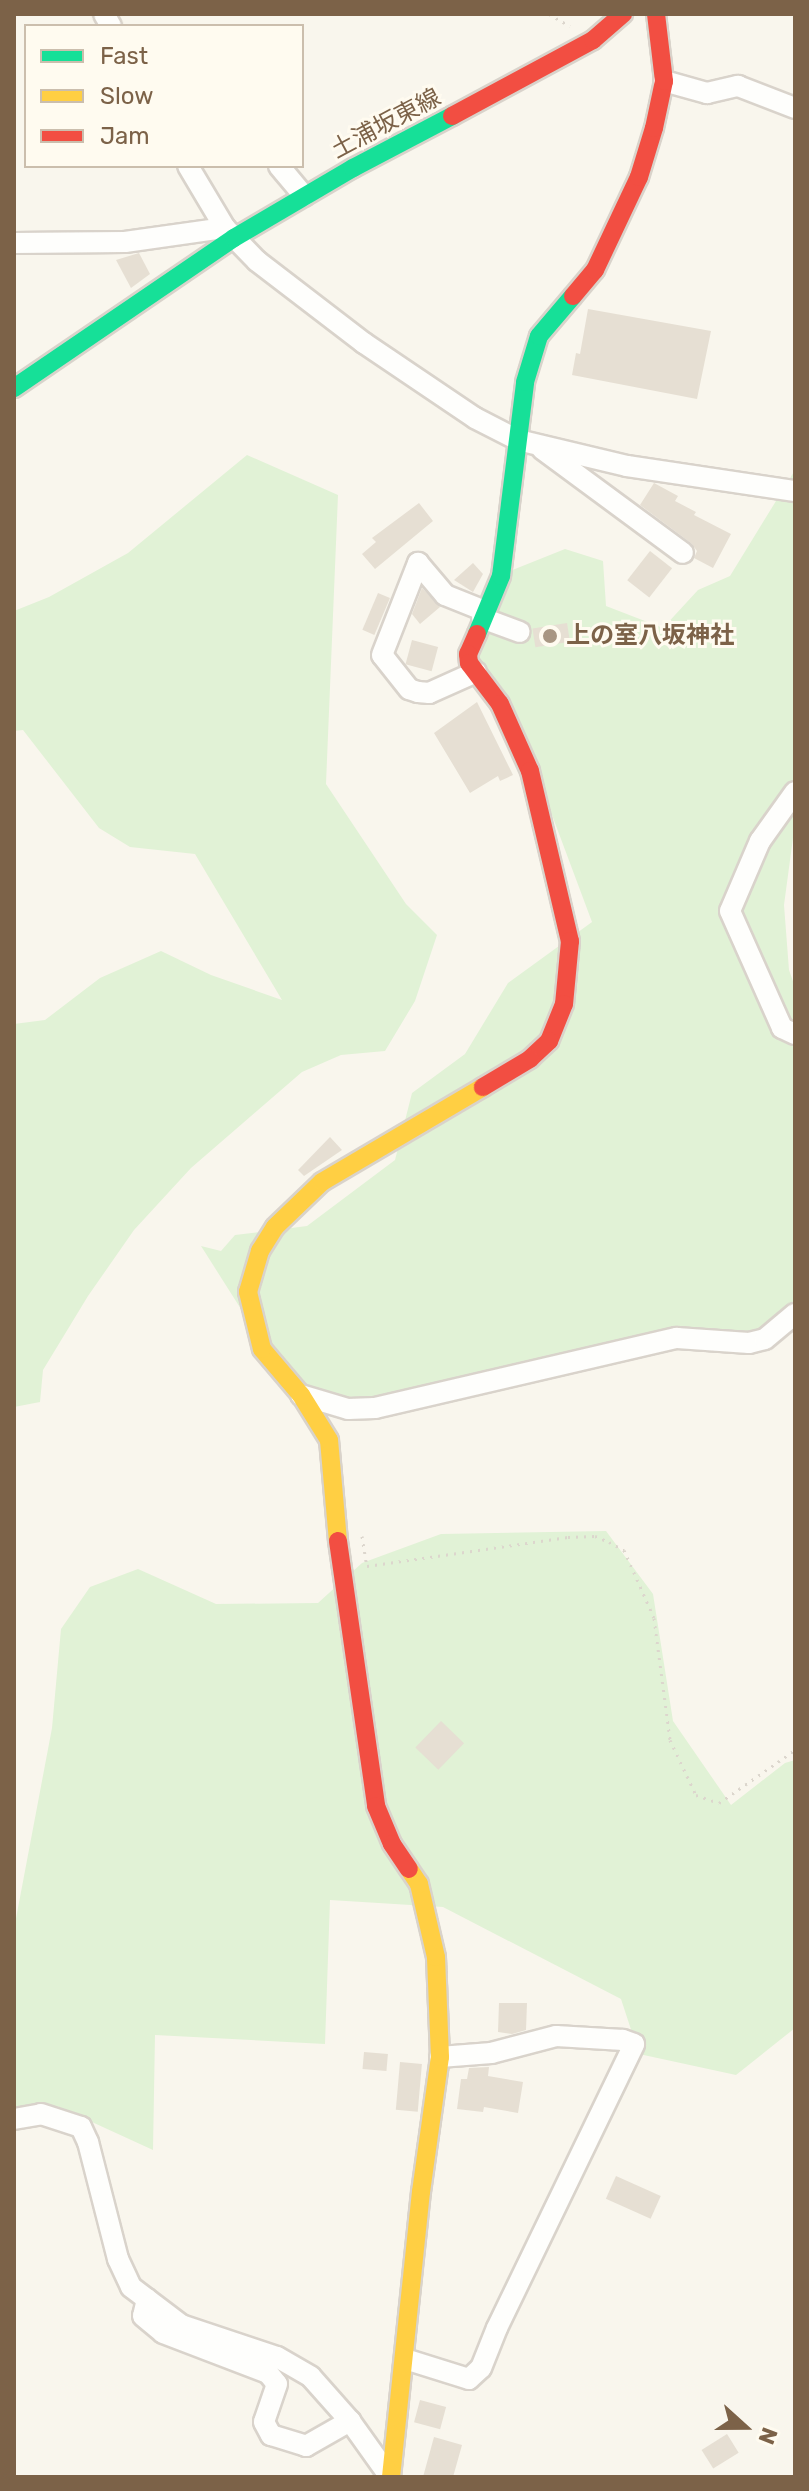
<!DOCTYPE html>
<meta charset="utf-8">
<style>
body{margin:0}
#map{position:relative;width:809px;height:2491px;overflow:hidden;background:#f9f6ed;font-family:Rubik,"Noto Sans JP",sans-serif}
div>[style]{position:absolute}
[style*='--x']{left:calc(var(--x)*1px);top:calc(var(--y)*1px);width:calc(var(--w)*1px);rotate:calc(var(--a)*1deg)}
.green>*{inset:0;background:#e1f2d6}
.building>*{inset:0;background:#e6dfd3;transform-origin:0 0}
.path>*{height:3px;margin-top:-1.5px;transform-origin:0;background:repeating-linear-gradient(90deg,#dcd6cd 0 2px,transparent 0 8px)}
.roads{filter:drop-shadow(2px 0 #d9d3cb) drop-shadow(-2px 0 #d9d3cb) drop-shadow(0 2px #d9d3cb) drop-shadow(0 -2px #d9d3cb)}
.street>*{height:20px;margin:-10px;padding:0 10px;transform-origin:10px;border-radius:10px;background:#fefefc}
.fast>*{height:18px;margin:-9px;padding:0 9px;transform-origin:9px;border-radius:9px;background:#16e098}
.slow>*{height:18px;margin:-9px;padding:0 9px;transform-origin:9px;border-radius:9px;background:#ffcf43}
.jam>*{height:18px;margin:-9px;padding:0 9px;transform-origin:9px;border-radius:9px;background:#f24e42}
.dots>*{width:22px;height:22px;translate:-50% -50%;box-sizing:border-box;border:4px solid #fffbf0;border-radius:50%}
span{translate:-50% -50%;white-space:nowrap;text-align:center;line-height:1.15;-webkit-text-stroke:6px #fffbf0;paint-order:stroke}
.street-label{font-size:24px;color:#7c6248}
.poi-label{font-size:24px;color:#7c6248;font-weight:700}
.left{translate:0 -50%;text-align:left}
.frame{position:absolute;inset:0;border:16px solid #7c6248;pointer-events:none}
.legend{position:absolute;left:24px;top:24px;width:280px;height:144px;box-sizing:border-box;background:#fffbf0;border:2px solid #cbbead;margin:0;padding:10px 14px;list-style:none;font-size:24px;color:#7c6248}
.legend li{display:flex;align-items:center;gap:16px;height:40px}
.legend b{width:40px;border:2px solid #cbbead}
.north{position:absolute;left:705px;top:2387px;width:80px;height:80px;-webkit-text-stroke:6px #fffbf0;paint-order:stroke;rotate:111deg;font-size:22px;font-weight:700;line-height:32px;text-align:center;color:#7c6248}
.north::after{content:'';display:block;margin:auto;width:28px;height:36px;background:#7c6248;clip-path:polygon(50% 0,100% 100%,50% 72%,0 100%)}
</style>
<div id="map">
<div class="green">
<i style="clip-path:polygon(247px 455px,338px 495px,326px 784px,406px 904px,437px 935px,415px 1001px,385px 1051px,341px 1055px,302px 1072px,191px 1168px,134px 1230px,88px 1296px,43px 1370px,40px 1402px,14px 1407px,14px 1024px,45px 1020px,100px 978px,161px 951px,211px 975px,282px 1000px,195px 854px,130px 847px,99px 828px,23px 730px,14px 731px,14px 611px,49px 597px,128px 553px)"></i>
<i style="clip-path:polygon(795px 470px,795px 823px,784px 905px,789px 970px,795px 987px,795px 1319px,773px 1329px,369px 1402px,340px 1401px,304px 1390px,279px 1369px,201px 1246px,221px 1251px,235px 1235px,307px 1226px,395px 1160px,412px 1093px,465px 1054px,508px 983px,592px 922px,552px 815px,476px 657px,510px 571px,565px 549px,603px 561px,606px 606px,663px 628px,698px 590px,730px 576px)"></i>
<i style="clip-path:polygon(606px 1531px,653px 1594px,673px 1721px,731px 1805px,785px 1763px,795px 1760px,795px 2028px,736px 2075px,639px 2054px,621px 1999px,443px 1907px,330px 1900px,325px 2044px,155px 2035px,153px 2150px,57px 2106px,14px 2109px,14px 1929px,52px 1728px,61px 1629px,90px 1587px,138px 1569px,216px 1604px,318px 1603px,362px 1563px,441px 1534px)"></i>
</div>
<div class="building">
<i style="clip-path:polygon(139px 253px,150px 274px,131px 288px,116px 260px)"></i>
<i style="clip-path:polygon(588px 309px,711px 331px,697px 399px,572px 375px,576px 353px,580px 354px)"></i>
<i style="clip-path:polygon(654px 483px,678px 496px,675px 501px,696px 512px,694px 515px,731px 534px,713px 568px,694px 558px,697px 551px,691px 543px,640px 505px)"></i>
<i style="clip-path:polygon(419px 503px,433px 521px,375px 569px,362px 554px,376px 542px,372px 538px)"></i>
<i style="left:650px;top:551px;width:28px;height:37px;rotate:38deg"></i>
<i style="clip-path:polygon(473px 563px,483px 574px,473px 592px,454px 580px)"></i>
<i style="clip-path:polygon(422px 588px,440px 607px,420px 624px,412px 614px)"></i>
<i style="left:378px;top:593px;width:13px;height:40px;rotate:23deg"></i>
<i style="left:567px;top:623px;width:19px;height:35px;rotate:81deg"></i>
<i style="left:412px;top:640px;width:27px;height:25px;rotate:15deg"></i>
<i style="clip-path:polygon(477px 702px,513px 775px,500px 781px,498px 776px,470px 793px,434px 733px)"></i>
<i style="clip-path:polygon(330px 1137px,342px 1150px,304px 1176px,298px 1170px)"></i>
<i style="left:441px;top:1721px;width:32px;height:37px;rotate:44deg"></i>
<i style="clip-path:polygon(499px 2003px,527px 2003px,526px 2030px,512px 2034px,498px 2032px)"></i>
<i style="left:364px;top:2052px;width:24px;height:17px;rotate:5deg"></i>
<i style="left:400px;top:2062px;width:22px;height:48px;rotate:5deg"></i>
<i style="clip-path:polygon(489px 2067px,488px 2076px,523px 2082px,518px 2113px,484px 2107px,483px 2112px,457px 2109px,461px 2079px,467px 2079px,469px 2068px)"></i>
<i style="left:616px;top:2176px;width:49px;height:25px;rotate:24deg"></i>
<i style="left:420px;top:2400px;width:27px;height:23px;rotate:15deg"></i>
<i style="left:727px;top:2434px;width:22px;height:30px;rotate:58deg"></i>
<i style="clip-path:polygon(434px 2437px,462px 2445px,453px 2477px,423px 2477px)"></i>
</div>
<div class="path">
<i style="--x:549;--y:14;--w:24;--a:30"></i>
<i style="--x:362;--y:1536;--w:30;--a:81"></i>
<i style="--x:367;--y:1566;--w:203;--a:-8.2"></i>
<i style="--x:568;--y:1537;--w:27;--a:-2"></i>
<i style="--x:595;--y:1536;--w:15;--a:23"></i>
<i style="--x:609;--y:1542;--w:17;--a:28"></i>
<i style="--x:624;--y:1550;--w:74;--a:66.2"></i>
<i style="--x:654;--y:1618;--w:123;--a:82.5"></i>
<i style="--x:670;--y:1740;--w:61;--a:64.7"></i>
<i style="--x:696;--y:1795;--w:24;--a:19"></i>
<i style="--x:719;--y:1803;--w:93;--a:-34.9"></i>
</div>
<div class="roads">
<div class="street">
<i style="--x:104;--y:14;--w:14;--a:60"></i>
<i style="--x:664;--y:81;--w:45;--a:15.6"></i>
<i style="--x:707;--y:93;--w:32;--a:-13"></i>
<i style="--x:738;--y:86;--w:61;--a:21.1"></i>
<i style="--x:188;--y:166;--w:72;--a:59.2"></i>
<i style="--x:225;--y:228;--w:46;--a:45.9"></i>
<i style="--x:257;--y:261;--w:135;--a:37.5"></i>
<i style="--x:364;--y:343;--w:134;--a:34"></i>
<i style="--x:475;--y:418;--w:48;--a:27.1"></i>
<i style="--x:518;--y:440;--w:112;--a:13.4"></i>
<i style="--x:627;--y:466;--w:170;--a:8.5"></i>
<i style="--x:279;--y:166;--w:39;--a:50"></i>
<i style="--x:14;--y:243;--w:111;--a:-0.5"></i>
<i style="--x:125;--y:242;--w:101;--a:-8"></i>
<i style="--x:542;--y:449;--w:175;--a:36.4"></i>
<i style="--x:482;--y:618;--w:40;--a:20.2"></i>
<i style="--x:476;--y:672;--w:51;--a:155.9"></i>
<i style="--x:429;--y:693;--w:11;--a:-175"></i>
<i style="--x:418;--y:692;--w:9;--a:-162"></i>
<i style="--x:409;--y:689;--w:43;--a:-128.5"></i>
<i style="--x:382;--y:655;--w:99;--a:-68.6"></i>
<i style="--x:418;--y:563;--w:42;--a:49.8"></i>
<i style="--x:445;--y:595;--w:43;--a:21.8"></i>
<i style="--x:795;--y:792;--w:60;--a:125.5"></i>
<i style="--x:760;--y:841;--w:76;--a:113.2"></i>
<i style="--x:730;--y:911;--w:128;--a:66"></i>
<i style="--x:782;--y:1028;--w:14;--a:25"></i>
<i style="--x:301;--y:1395;--w:49;--a:16.6"></i>
<i style="--x:348;--y:1409;--w:27;--a:-2"></i>
<i style="--x:375;--y:1408;--w:310;--a:-13.1"></i>
<i style="--x:677;--y:1338;--w:72;--a:4"></i>
<i style="--x:749;--y:1343;--w:16;--a:-14"></i>
<i style="--x:765;--y:1339;--w:39;--a:-40"></i>
<i style="--x:14;--y:2119;--w:27;--a:-10"></i>
<i style="--x:41;--y:2114;--w:42;--a:18"></i>
<i style="--x:81;--y:2127;--w:17;--a:65"></i>
<i style="--x:88;--y:2142;--w:121;--a:75.6"></i>
<i style="--x:118;--y:2259;--w:31;--a:65"></i>
<i style="--x:131;--y:2287;--w:63;--a:37.2"></i>
<i style="--x:181;--y:2325;--w:101;--a:18.4"></i>
<i style="--x:277;--y:2357;--w:39;--a:30"></i>
<i style="--x:311;--y:2377;--w:59;--a:48.4"></i>
<i style="--x:350;--y:2421;--w:69;--a:54.5"></i>
<i style="--x:147;--y:2299;--w:17;--a:103"></i>
<i style="--x:143;--y:2316;--w:26;--a:40"></i>
<i style="--x:163;--y:2333;--w:112;--a:20.9"></i>
<i style="--x:268;--y:2373;--w:14;--a:51"></i>
<i style="--x:277;--y:2384;--w:40;--a:108.9"></i>
<i style="--x:264;--y:2422;--w:15;--a:62"></i>
<i style="--x:271;--y:2435;--w:37;--a:17"></i>
<i style="--x:306;--y:2446;--w:51;--a:-29.6"></i>
<i style="--x:405;--y:2359;--w:67;--a:17.4"></i>
<i style="--x:469;--y:2379;--w:16;--a:-43"></i>
<i style="--x:481;--y:2368;--w:43;--a:-68.2"></i>
<i style="--x:497;--y:2328;--w:315;--a:-64.2"></i>
<i style="--x:634;--y:2044;--w:12;--a:-160"></i>
<i style="--x:623;--y:2040;--w:67;--a:-176.6"></i>
<i style="--x:556;--y:2036;--w:67;--a:165.3"></i>
<i style="--x:491;--y:2053;--w:51;--a:175.5"></i>
</div>
<div class="fast">
<i style="--x:14;--y:388;--w:266;--a:-34.3"></i>
<i style="--x:234;--y:238;--w:138;--a:-30.5"></i>
<i style="--x:353;--y:168;--w:112;--a:-27.7"></i>
<i style="--x:477;--y:634;--w:63;--a:-67.5"></i>
<i style="--x:501;--y:576;--w:195;--a:-82.9"></i>
<i style="--x:525;--y:382;--w:48;--a:-73.1"></i>
<i style="--x:539;--y:336;--w:52;--a:-49.6"></i>
</div>
<div class="slow">
<i style="--x:338;--y:1541;--w:101;--a:-95.1"></i>
<i style="--x:329;--y:1440;--w:53;--a:-121.9"></i>
<i style="--x:301;--y:1395;--w:60;--a:-130.3"></i>
<i style="--x:262;--y:1349;--w:59;--a:-103.8"></i>
<i style="--x:248;--y:1292;--w:43;--a:-73.7"></i>
<i style="--x:260;--y:1251;--w:28;--a:-58"></i>
<i style="--x:275;--y:1227;--w:65;--a:-43.8"></i>
<i style="--x:322;--y:1182;--w:187;--a:-30.5"></i>
<i style="--x:391;--y:2477;--w:287;--a:-84"></i>
<i style="--x:421;--y:2192;--w:136;--a:-82"></i>
<i style="--x:440;--y:2057;--w:100;--a:-92.3"></i>
<i style="--x:436;--y:1957;--w:75;--a:-103.1"></i>
<i style="--x:419;--y:1884;--w:18;--a:-124"></i>
</div>
<div class="jam">
<i style="--x:452;--y:116;--w:160;--a:-28.3"></i>
<i style="--x:593;--y:40;--w:40;--a:-41"></i>
<i style="--x:573;--y:296;--w:34;--a:-50"></i>
<i style="--x:595;--y:270;--w:103;--a:-64.7"></i>
<i style="--x:639;--y:177;--w:51;--a:-73"></i>
<i style="--x:654;--y:128;--w:48;--a:-78"></i>
<i style="--x:664;--y:81;--w:67;--a:-96.8"></i>
<i style="--x:477;--y:634;--w:22;--a:114"></i>
<i style="--x:468;--y:654;--w:9;--a:84"></i>
<i style="--x:469;--y:663;--w:51;--a:52.9"></i>
<i style="--x:500;--y:704;--w:73;--a:65.9"></i>
<i style="--x:530;--y:771;--w:175;--a:76.8"></i>
<i style="--x:570;--y:941;--w:63;--a:95.4"></i>
<i style="--x:564;--y:1004;--w:40;--a:112"></i>
<i style="--x:549;--y:1041;--w:26;--a:137"></i>
<i style="--x:530;--y:1059;--w:55;--a:149.2"></i>
<i style="--x:338;--y:1541;--w:268;--a:81.8"></i>
<i style="--x:376;--y:1806;--w:41;--a:67.2"></i>
<i style="--x:392;--y:1844;--w:30;--a:56"></i>
</div>
</div>
<div class="dots">
<i style="left:550px;top:636px;background:#a89682"></i>
</div>
<div class="street-label">
<span style="left:386px;top:124px;rotate:-28deg">土浦坂東線</span>
</div>
<div class="poi-label">
<span class="left" style="left:566px;top:636px">上の室八坂神社</span>
</div>
<div class="frame"></div>
<ul class="legend">
<li><b style="height:10px;background:#16e098"></b>Fast</li>
<li><b style="height:10px;background:#ffcf43"></b>Slow</li>
<li><b style="height:10px;background:#f24e42"></b>Jam</li>
</ul>
<div class="north">N</div>
</div>
